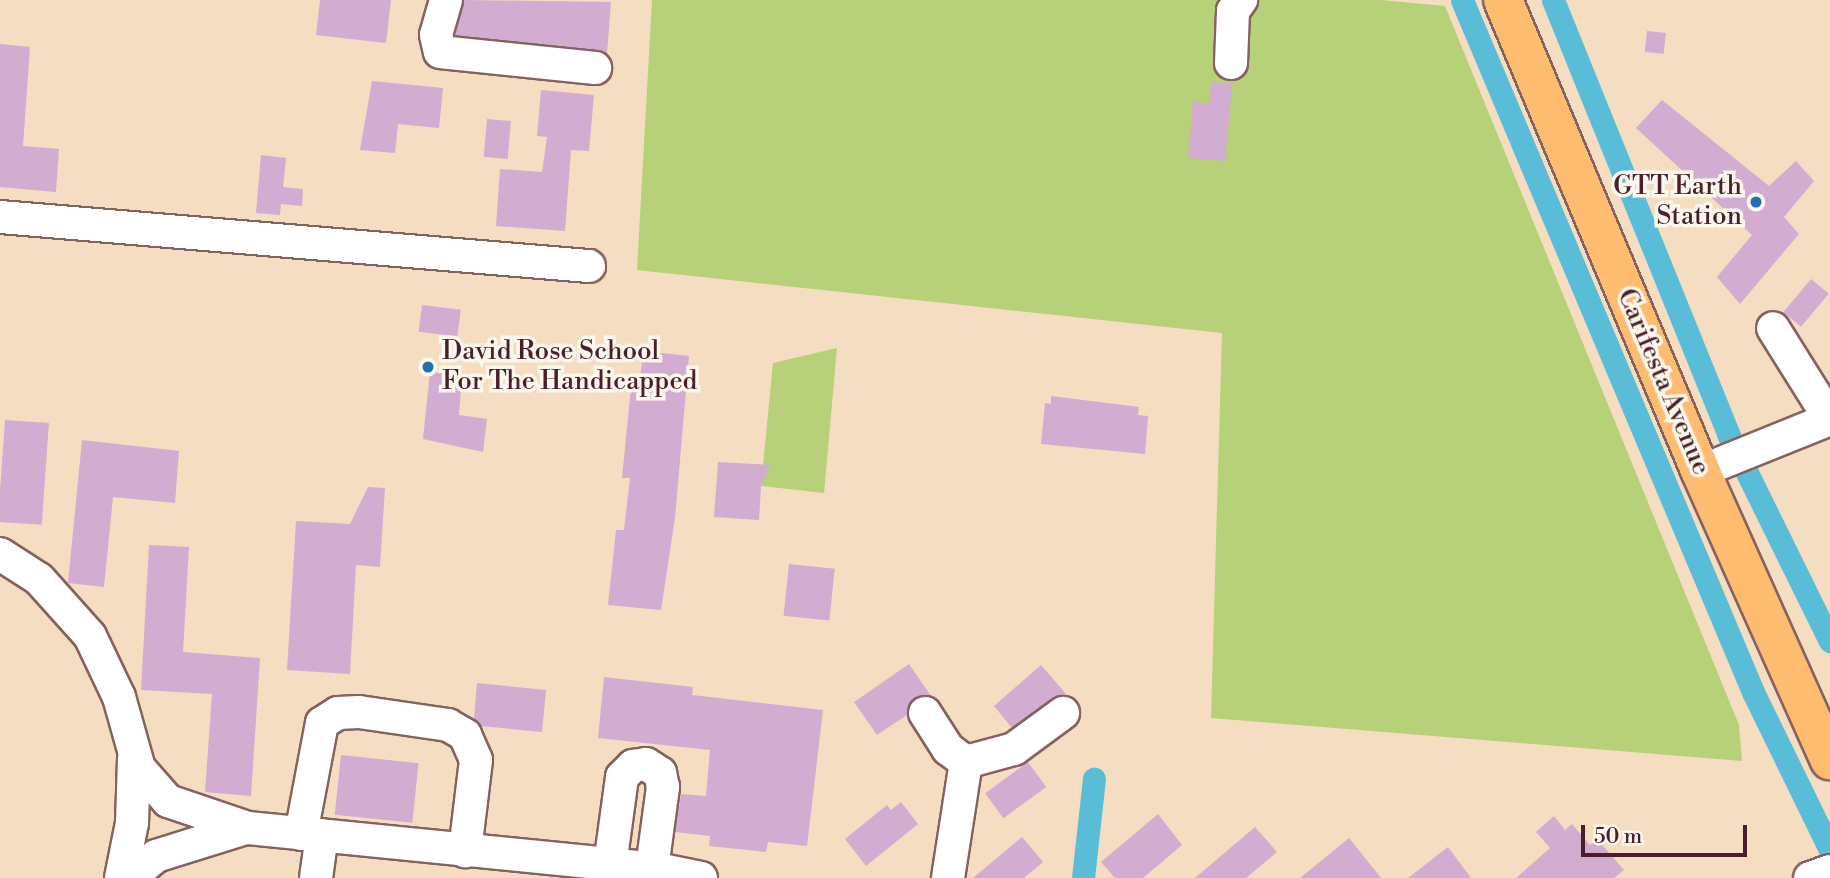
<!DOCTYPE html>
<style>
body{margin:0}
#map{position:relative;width:1830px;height:878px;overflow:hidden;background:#f4ddc0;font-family:"Libre Bodoni",serif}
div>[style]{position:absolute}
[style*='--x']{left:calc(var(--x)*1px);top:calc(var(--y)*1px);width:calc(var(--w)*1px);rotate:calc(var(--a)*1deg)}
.green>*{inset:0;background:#b6d178}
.canal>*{height:23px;margin:-11.5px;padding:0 11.5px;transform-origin:11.5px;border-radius:11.5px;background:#5abdd8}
.building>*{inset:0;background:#d3acd2;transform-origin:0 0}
.roads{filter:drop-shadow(2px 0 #86625f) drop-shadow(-2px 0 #86625f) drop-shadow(0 2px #86625f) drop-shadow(0 -2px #86625f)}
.minor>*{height:32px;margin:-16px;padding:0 16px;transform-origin:16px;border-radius:16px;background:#fff}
.major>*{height:38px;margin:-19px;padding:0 19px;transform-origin:19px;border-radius:19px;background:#fdbc6f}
.dots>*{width:19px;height:19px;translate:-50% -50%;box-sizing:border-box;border:4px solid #fbf7ec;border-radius:50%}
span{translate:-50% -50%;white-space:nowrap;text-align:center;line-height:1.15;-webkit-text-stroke:7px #fbf7ec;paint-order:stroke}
.poi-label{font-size:26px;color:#4a1f2b}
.right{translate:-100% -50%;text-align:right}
.left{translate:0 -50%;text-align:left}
.street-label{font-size:26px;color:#4a1f2b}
.scale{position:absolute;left:1581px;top:825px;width:166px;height:32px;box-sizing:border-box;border:4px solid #4a1f2b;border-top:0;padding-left:9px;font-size:21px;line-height:24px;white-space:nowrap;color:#4a1f2b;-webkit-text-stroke:5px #fbf7ec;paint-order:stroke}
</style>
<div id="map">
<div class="green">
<i style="clip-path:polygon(652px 0,1381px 0,1445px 6px,1739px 725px,1742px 761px,1211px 718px,1222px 333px,637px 270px)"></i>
<i style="clip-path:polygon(837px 348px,824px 493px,761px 486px,773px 363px)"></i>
</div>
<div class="canal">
<i style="--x:1462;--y:0;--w:751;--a:67.19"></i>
<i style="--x:1753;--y:692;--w:176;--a:64"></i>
<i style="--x:1553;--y:0;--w:468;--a:68"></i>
<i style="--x:1728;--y:434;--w:231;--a:63.8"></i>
<i style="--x:1083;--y:878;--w:100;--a:-83.7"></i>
</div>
<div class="building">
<i style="clip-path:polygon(320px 0,391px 0,386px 43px,316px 35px)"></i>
<i style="clip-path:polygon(464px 0,611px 2px,607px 53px,455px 35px)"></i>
<i style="left:1647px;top:31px;width:19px;height:21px;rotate:6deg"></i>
<i style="clip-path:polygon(0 44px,30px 47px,23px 146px,59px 149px,56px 192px,0 187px)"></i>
<i style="clip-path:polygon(372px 81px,443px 88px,439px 128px,398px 124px,395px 153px,360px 150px)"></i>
<i style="clip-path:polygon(1211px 82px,1232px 84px,1225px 161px,1188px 158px,1193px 102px,1209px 103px)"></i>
<i style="clip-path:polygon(541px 90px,594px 95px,589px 151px,571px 150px,565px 231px,496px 226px,500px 169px,542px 172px,547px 137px,537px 136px)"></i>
<i style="clip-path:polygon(1662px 100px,1769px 186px,1796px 161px,1814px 181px,1784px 217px,1799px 234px,1740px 304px,1717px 277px,1752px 235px,1636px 128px)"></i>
<i style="left:487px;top:119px;width:24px;height:38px;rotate:5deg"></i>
<i style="clip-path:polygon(261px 155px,286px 158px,283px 187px,303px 189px,302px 206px,281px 204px,280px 215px,256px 213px)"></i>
<i style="left:1811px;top:279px;width:23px;height:43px;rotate:40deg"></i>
<i style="left:422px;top:305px;width:39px;height:27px;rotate:7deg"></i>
<i style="clip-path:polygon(643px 351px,689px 356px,675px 518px,661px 610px,608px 605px,616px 530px,624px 530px,630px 478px,622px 478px,631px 387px,639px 388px)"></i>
<i style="clip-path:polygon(430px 372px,462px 375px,459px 415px,487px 419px,483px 452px,423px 439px)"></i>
<i style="clip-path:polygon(1051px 396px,1139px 407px,1138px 415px,1148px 416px,1145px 454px,1041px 444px,1045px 403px,1051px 404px)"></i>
<i style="left:5px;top:420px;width:44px;height:102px;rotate:4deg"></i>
<i style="clip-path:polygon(82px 440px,179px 451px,175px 503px,113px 497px,104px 587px,68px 583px)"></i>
<i style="clip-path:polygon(718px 462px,771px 465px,761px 486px,759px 520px,714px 517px)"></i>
<i style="clip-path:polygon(368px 487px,385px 488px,380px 567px,356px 565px,350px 674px,287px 670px,296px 521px,350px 524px)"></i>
<i style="clip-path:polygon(149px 545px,189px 547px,183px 652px,260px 658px,251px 796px,205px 792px,212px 694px,141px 690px)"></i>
<i style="left:789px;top:564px;width:46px;height:52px;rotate:6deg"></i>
<i style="clip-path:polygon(909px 664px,931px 696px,915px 698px,907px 715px,877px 735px,854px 702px)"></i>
<i style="clip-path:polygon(1041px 665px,1066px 694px,1052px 698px,1012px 728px,994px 706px)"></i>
<i style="clip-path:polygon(604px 677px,693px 687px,692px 695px,823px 710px,807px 846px,768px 842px,766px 852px,709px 846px,710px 836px,675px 832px,681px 794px,706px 796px,710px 750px,598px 738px)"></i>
<i style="clip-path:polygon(477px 683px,546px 690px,542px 732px,481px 726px,474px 719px)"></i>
<i style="left:341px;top:755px;width:78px;height:60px;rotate:6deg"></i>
<i style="left:1028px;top:762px;width:31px;height:53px;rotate:54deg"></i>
<i style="clip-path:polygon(901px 802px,918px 824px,866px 866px,845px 839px,887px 805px,891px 810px)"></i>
<i style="clip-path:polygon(1158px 814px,1182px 845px,1143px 878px,1115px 878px,1101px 862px)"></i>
<i style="clip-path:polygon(1554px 816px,1565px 830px,1572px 824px,1590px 845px,1597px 839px,1624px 870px,1614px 878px,1516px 878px,1550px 848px,1536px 832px)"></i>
<i style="clip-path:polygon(1255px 827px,1277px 852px,1246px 878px,1195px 878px)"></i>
<i style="clip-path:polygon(1022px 837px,1043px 862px,1024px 878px,973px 878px)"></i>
<i style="clip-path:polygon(1349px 838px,1381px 878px,1300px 878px)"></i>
<i style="clip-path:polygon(1448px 847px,1471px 878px,1408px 878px)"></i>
</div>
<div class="roads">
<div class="minor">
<i style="--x:446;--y:0;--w:36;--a:106"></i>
<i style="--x:436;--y:35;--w:17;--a:77"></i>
<i style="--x:440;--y:52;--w:156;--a:5.9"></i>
<i style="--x:1231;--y:63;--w:52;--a:-87.8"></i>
<i style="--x:1233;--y:11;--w:14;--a:-54"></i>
<i style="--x:0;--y:217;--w:591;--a:4.76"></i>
<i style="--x:1721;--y:463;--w:118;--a:-22"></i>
<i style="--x:1830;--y:419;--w:107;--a:-122.1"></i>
<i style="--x:0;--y:554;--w:46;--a:32.7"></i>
<i style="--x:39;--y:579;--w:76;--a:48.2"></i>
<i style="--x:90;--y:636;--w:68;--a:64.6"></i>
<i style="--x:119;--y:697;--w:74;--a:74.3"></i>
<i style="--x:139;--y:768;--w:44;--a:48.7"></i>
<i style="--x:168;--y:801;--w:84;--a:18.6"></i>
<i style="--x:248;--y:828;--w:406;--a:5.7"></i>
<i style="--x:652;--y:868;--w:50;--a:11.5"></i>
<i style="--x:925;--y:713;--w:43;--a:57.4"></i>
<i style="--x:948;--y:749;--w:22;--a:36"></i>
<i style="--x:966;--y:762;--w:50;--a:-15.2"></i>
<i style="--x:1014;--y:749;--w:61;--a:-36.3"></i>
<i style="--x:301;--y:834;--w:113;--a:-79.3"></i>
<i style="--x:322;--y:723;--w:19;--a:-32"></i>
<i style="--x:338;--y:713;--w:21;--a:-3"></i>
<i style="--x:359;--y:712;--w:90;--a:8.3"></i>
<i style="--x:448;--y:725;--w:20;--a:30"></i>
<i style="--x:465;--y:735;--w:27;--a:66"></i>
<i style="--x:476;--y:760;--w:92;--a:96.9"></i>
<i style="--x:610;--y:865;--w:89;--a:-82.2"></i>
<i style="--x:622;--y:777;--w:16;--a:-45"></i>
<i style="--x:633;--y:766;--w:13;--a:-9"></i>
<i style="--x:646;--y:764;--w:17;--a:33"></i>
<i style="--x:660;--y:773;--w:14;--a:78"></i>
<i style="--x:663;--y:787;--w:82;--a:97.7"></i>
<i style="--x:121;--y:878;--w:56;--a:-78.7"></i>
<i style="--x:132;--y:823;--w:65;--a:-88.2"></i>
<i style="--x:129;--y:878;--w:35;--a:-39"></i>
<i style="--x:156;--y:856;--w:94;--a:-17.3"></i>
<i style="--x:316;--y:878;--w:43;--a:-82.1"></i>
<i style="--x:948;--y:878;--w:117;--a:-81.2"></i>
<i style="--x:1810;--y:878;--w:21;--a:-19"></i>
</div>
<div class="major">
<i style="--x:1503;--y:0;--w:510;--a:67.26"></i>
<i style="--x:1700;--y:470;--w:318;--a:65.9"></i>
</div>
</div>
<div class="dots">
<i style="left:1756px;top:202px;background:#1f6fb2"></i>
<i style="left:428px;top:367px;background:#1f6fb2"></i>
</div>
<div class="poi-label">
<span class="right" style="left:1742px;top:202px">GTT Earth<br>Station</span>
<span class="left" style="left:442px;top:367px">David Rose School<br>For The Handicapped</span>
</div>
<div class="street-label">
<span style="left:1663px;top:382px;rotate:67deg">Carifesta Avenue</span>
</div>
<div class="scale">50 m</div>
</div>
